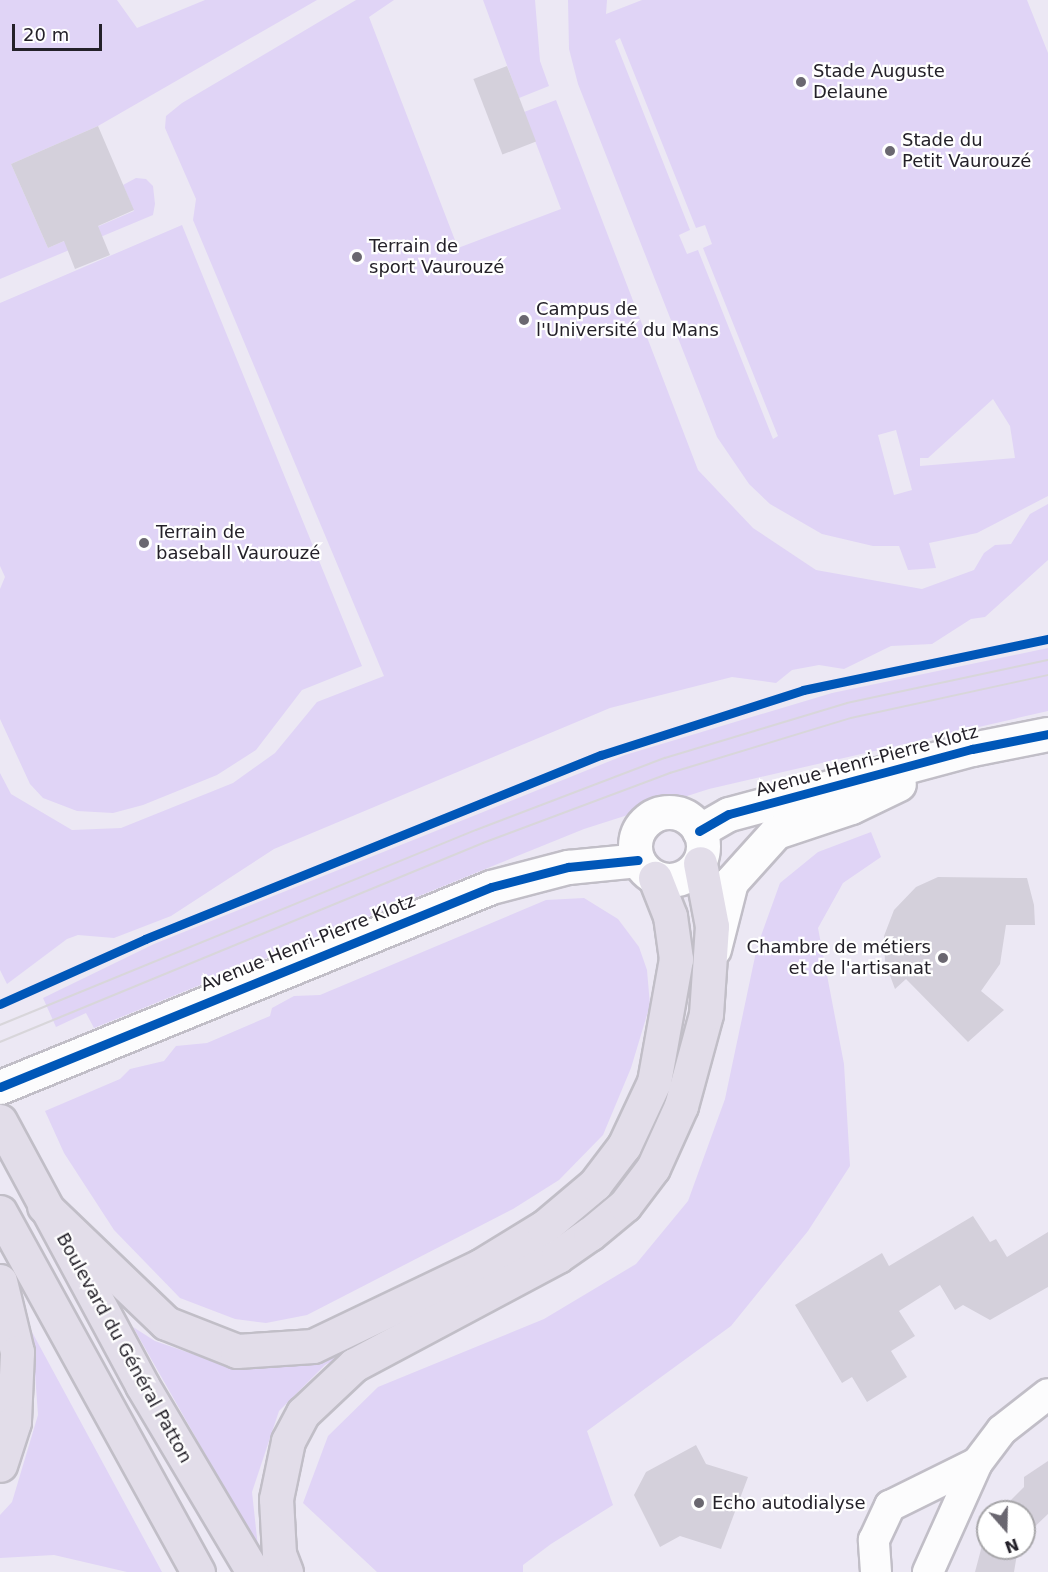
<!DOCTYPE html>
<meta charset="utf-8">
<style>
body{margin:0}
#map{position:relative;width:1048px;height:1572px;overflow:hidden;background:#ece8f4;font-family:"DejaVu Sans",sans-serif}
div>[style]{position:absolute}
[style*='--x']{left:calc(var(--x)*1px);top:calc(var(--y)*1px);width:calc(var(--w)*1px);rotate:calc(var(--a)*1deg)}
.green>*{inset:0;background:#e0d4f6}
.building>*{inset:0;background:#d4d0db;transform-origin:0 0}
.roads{filter:drop-shadow(2px 0 #c1bec7) drop-shadow(-2px 0 #c1bec7) drop-shadow(0 2px #c1bec7) drop-shadow(0 -2px #c1bec7)}
.minor>*{height:30px;margin:-15px;padding:0 15px;transform-origin:15px;border-radius:15px;background:#fcfcfd}
.tertiary>*{height:33px;margin:-16.5px;padding:0 16.5px;transform-origin:16.5px;border-radius:16.5px;background:#fcfcfd}
.tertiary>.ring{margin:-16.5px;padding:0;box-sizing:content-box;background:none;border:33px solid #fcfcfd;border-radius:50%}
.trunk>*{height:33px;margin:-16.5px;padding:0 16.5px;transform-origin:16.5px;border-radius:16.5px;background:#e2dde9}
.tram>*{height:1.5px;margin:-0.75px;padding:0 0.75px;transform-origin:0.75px;border-radius:0.75px;background:#d8d6da}
.cycleway>*{height:9px;margin:-4.5px;padding:0 4.5px;transform-origin:4.5px;border-radius:4.5px;background:#0057b8}
.dots>*{width:16px;height:16px;translate:-50% -50%;box-sizing:border-box;border:3px solid #fff;border-radius:50%}
span{translate:-50% -50%;white-space:nowrap;text-align:center;line-height:1.15;-webkit-text-stroke:4.5px #fff;paint-order:stroke}
.poi-label{font-size:18px;color:#242129}
.left{translate:0 -50%;text-align:left}
.right{translate:-100% -50%;text-align:right}
.street-label{font-size:18px;color:#242129}
.north{position:absolute;left:976px;top:1500px;width:60px;height:60px;box-sizing:border-box;background:#fff;border:2px solid #a7a6a9;border-radius:50%;rotate:160deg;font-size:16px;font-weight:700;line-height:24px;text-align:center;color:#242129}
.north::after{content:'';display:block;margin:auto;width:21px;height:27px;background:#6a6770;clip-path:polygon(50% 0,100% 100%,50% 72%,0 100%)}
.scale{position:absolute;left:12px;top:24px;width:90px;height:27px;box-sizing:border-box;border:3px solid #242129;border-top:0;padding-left:8px;font-size:18px;line-height:21px;white-space:nowrap;color:#242129;-webkit-text-stroke:4px #fff;paint-order:stroke}
</style>
<div id="map">
<div class="green">
<i style="clip-path:polygon(0 0,117px 0,137px 28px,205px 0,317px 0,98px 126px,11px 164px,48px 248px,134px 211px,123px 185px,136px 178px,146px 179px,153px 186px,155px 204px,153px 215px,0 279px)"></i>
<i style="clip-path:polygon(356px 0,394px 0,369px 17px,458px 248px,561px 209px,524px 112px,556px 100px,698px 470px,753px 528px,816px 570px,922px 589px,974px 570px,984px 553px,995px 545px,1011px 544px,1030px 514px,1048px 504px,1048px 560px,985px 617px,971px 619px,932px 644px,891px 646px,844px 669px,819px 665px,792px 670px,776px 683px,732px 677px,610px 708px,274px 849px,171px 916px,114px 938px,78px 935px,67px 939px,7px 984px,0 970px,0 773px,11px 794px,72px 830px,121px 828px,233px 783px,275px 753px,317px 702px,384px 676px,193px 220px,196px 199px,165px 128px,166px 116px,182px 103px)"></i>
<i style="clip-path:polygon(483px 0,535px 0,540px 61px,549px 86px,519px 98px)"></i>
<i style="clip-path:polygon(evenodd,568px 0,607px 0,606px 14px,642px 0,1027px 0,1048px 53px,1048px 496px,977px 533px,929px 543px,936px 568px,908px 570px,899px 546px,873px 546px,822px 534px,770px 504px,749px 484px,717px 437px,578px 84px,569px 49px,568px 0,620px 38px,696px 228px,705px 225px,712px 244px,703px 248px,778px 436px,773px 439px,698px 250px,687px 254px,679px 235px,690px 230px,615px 41px,620px 38px,568px 0,993px 399px,1010px 426px,1015px 458px,920px 466px,920px 458px,928px 458px,993px 399px,568px 0,896px 430px,912px 490px,894px 495px,878px 435px,896px 430px)"></i>
<i style="clip-path:polygon(182px 225px,362px 666px,302px 690px,256px 750px,217px 775px,143px 805px,113px 813px,77px 811px,43px 798px,30px 784px,0 719px,0 589px,5px 577px,0 566px,0 303px)"></i>
<i style="clip-path:polygon(1048px 648px,1048px 711px,709px 789px,584px 829px,94px 1028px,86px 1013px,56px 1027px,43px 998px,154px 944px,625px 755px,832px 693px)"></i>
<i style="clip-path:polygon(871px 832px,881px 857px,843px 883px,818px 928px,844px 1064px,850px 1166px,808px 1231px,731px 1326px,587px 1431px,613px 1505px,551px 1544px,523px 1565px,523px 1572px,377px 1572px,303px 1503px,328px 1436px,378px 1387px,544px 1319px,636px 1264px,688px 1201px,725px 1099px,757px 947px,780px 883px,818px 852px)"></i>
<i style="clip-path:polygon(584px 898px,618px 919px,639px 947px,647px 970px,650px 1005px,631px 1068px,603px 1135px,559px 1180px,513px 1209px,307px 1315px,266px 1323px,235px 1319px,180px 1298px,114px 1230px,64px 1153px,45px 1111px,120px 1079px,130px 1069px,164px 1061px,176px 1046px,207px 1043px,270px 1016px,272px 1008px,294px 996px,320px 995px,546px 900px)"></i>
<i style="clip-path:polygon(133px 1327px,155px 1341px,233px 1368px,312px 1362px,387px 1329px,325px 1365px,279px 1411px,252px 1492px,258px 1547px)"></i>
<i style="clip-path:polygon(32px 1332px,162px 1572px,127px 1572px,54px 1555px,0 1558px,0 1515px,12px 1502px,38px 1415px)"></i>
</div>
<div class="building">
<i style="left:507px;top:66px;width:81px;height:36px;rotate:69deg"></i>
<i style="clip-path:polygon(98px 126px,134px 210px,98px 226px,110px 255px,75px 269px,64px 241px,48px 248px,11px 164px)"></i>
<i style="clip-path:polygon(938px 877px,1027px 878px,1034px 905px,1035px 925px,1006px 925px,1000px 964px,981px 991px,1004px 1010px,968px 1042px,906px 979px,895px 989px,885px 962px,884px 936px,894px 910px,916px 887px)"></i>
<i style="clip-path:polygon(973px 1216px,990px 1242px,996px 1239px,1007px 1257px,1048px 1232px,1048px 1287px,990px 1320px,963px 1305px,955px 1310px,940px 1285px,899px 1311px,915px 1336px,891px 1351px,907px 1377px,867px 1402px,852px 1377px,842px 1383px,795px 1305px,882px 1253px,889px 1266px)"></i>
<i style="clip-path:polygon(696px 1445px,706px 1464px,748px 1477px,721px 1549px,680px 1536px,660px 1547px,634px 1495px,646px 1472px)"></i>
<i style="clip-path:polygon(1048px 1461px,1048px 1514px,1024px 1537px,1024px 1512px,999px 1512px,1024px 1487px,1024px 1477px)"></i>
<i style="clip-path:polygon(988px 1523px,988px 1548px,1018px 1548px,1014px 1572px,975px 1572px)"></i>
</div>
<div class="roads">
<div class="minor">
<i style="--x:876;--y:1572;--w:32;--a:-94"></i>
<i style="--x:874;--y:1540;--w:38;--a:-65"></i>
<i style="--x:890;--y:1506;--w:97;--a:-26.3"></i>
<i style="--x:928;--y:1572;--w:120;--a:-65.8"></i>
<i style="--x:977;--y:1463;--w:41;--a:-52.9"></i>
<i style="--x:1002;--y:1430;--w:58;--a:-38"></i>
</div>
<div class="tertiary">
<i class="ring" style="left:635px;top:812px;width:35px;height:35px"></i>
<i style="--x:699;--y:831;--w:34;--a:-30"></i>
<i style="--x:729;--y:814;--w:252;--a:-15"></i>
<i style="--x:972;--y:749;--w:77;--a:-11.2"></i>
<i style="--x:714;--y:949;--w:69;--a:-75.8"></i>
<i style="--x:731;--y:882;--w:67;--a:-48"></i>
<i style="--x:776;--y:832;--w:79;--a:-18.4"></i>
<i style="--x:851;--y:807;--w:53;--a:-25.6"></i>
<i style="--x:0;--y:1087;--w:530;--a:-22.16"></i>
<i style="--x:491;--y:887;--w:80;--a:-14.6"></i>
<i style="--x:568;--y:867;--w:70;--a:-5.7"></i>
</div>
<div class="trunk">
<i style="--x:0;--y:1121;--w:300;--a:61.7"></i>
<i style="--x:142;--y:1385;--w:217;--a:59.3"></i>
<i style="--x:44;--y:1206;--w:169;--a:43.8"></i>
<i style="--x:166;--y:1323;--w:76;--a:21.5"></i>
<i style="--x:237;--y:1351;--w:76;--a:-3.8"></i>
<i style="--x:313;--y:1346;--w:185;--a:-25.6"></i>
<i style="--x:480;--y:1266;--w:75;--a:-31.4"></i>
<i style="--x:544;--y:1227;--w:67;--a:-40.1"></i>
<i style="--x:595;--y:1184;--w:48;--a:-52.7"></i>
<i style="--x:624;--y:1146;--w:71;--a:-64.9"></i>
<i style="--x:654;--y:1082;--w:125;--a:-79.9"></i>
<i style="--x:676;--y:959;--w:43;--a:-97.9"></i>
<i style="--x:670;--y:916;--w:41;--a:-111.5"></i>
<i style="--x:0;--y:1212;--w:411;--a:61.2"></i>
<i style="--x:0;--y:1281;--w:73;--a:76.5"></i>
<i style="--x:17;--y:1352;--w:70;--a:92.5"></i>
<i style="--x:14;--y:1422;--w:45;--a:108"></i>
<i style="--x:286;--y:1572;--w:19;--a:-111"></i>
<i style="--x:279;--y:1554;--w:55;--a:-93.1"></i>
<i style="--x:276;--y:1499;--w:59;--a:-78.3"></i>
<i style="--x:288;--y:1441;--w:32;--a:-62"></i>
<i style="--x:303;--y:1413;--w:70;--a:-43.3"></i>
<i style="--x:354;--y:1365;--w:231;--a:-28.1"></i>
<i style="--x:558;--y:1256;--w:39;--a:-35"></i>
<i style="--x:590;--y:1234;--w:45;--a:-39.6"></i>
<i style="--x:625;--y:1205;--w:46;--a:-52.9"></i>
<i style="--x:653;--y:1168;--w:68;--a:-65.7"></i>
<i style="--x:681;--y:1106;--w:95;--a:-74.8"></i>
<i style="--x:706;--y:1014;--w:88;--a:-86.1"></i>
<i style="--x:712;--y:926;--w:64;--a:-100.8"></i>
</div>
</div>
<div class="tram">
<i style="--x:0;--y:1025;--w:514;--a:-22.28"></i>
<i style="--x:476;--y:830;--w:202;--a:-20.9"></i>
<i style="--x:665;--y:758;--w:190;--a:-16.8"></i>
<i style="--x:847;--y:703;--w:206;--a:-12.1"></i>
<i style="--x:0;--y:1042;--w:522;--a:-22.39"></i>
<i style="--x:483;--y:843;--w:200;--a:-20.5"></i>
<i style="--x:670;--y:773;--w:189;--a:-16.9"></i>
<i style="--x:851;--y:718;--w:202;--a:-12.3"></i>
</div>
<div class="cycleway">
<i style="--x:699;--y:831;--w:34;--a:-30"></i>
<i style="--x:729;--y:814;--w:252;--a:-15"></i>
<i style="--x:972;--y:749;--w:77;--a:-11.2"></i>
<i style="--x:0;--y:1004;--w:159;--a:-24.1"></i>
<i style="--x:145;--y:939;--w:492;--a:-22"></i>
<i style="--x:601;--y:755;--w:212;--a:-17.8"></i>
<i style="--x:803;--y:690;--w:250;--a:-11.8"></i>
<i style="--x:0;--y:1087;--w:530;--a:-22.16"></i>
<i style="--x:491;--y:887;--w:80;--a:-14.6"></i>
<i style="--x:568;--y:867;--w:70;--a:-5.7"></i>
</div>
<div class="dots">
<i style="left:801px;top:82px;background:#6a6770"></i>
<i style="left:890px;top:151px;background:#6a6770"></i>
<i style="left:357px;top:257px;background:#6a6770"></i>
<i style="left:524px;top:320px;background:#6a6770"></i>
<i style="left:144px;top:543px;background:#6a6770"></i>
<i style="left:943px;top:958px;background:#6a6770"></i>
<i style="left:699px;top:1503px;background:#6a6770"></i>
</div>
<div class="poi-label">
<span class="left" style="left:813px;top:82px">Stade Auguste<br>Delaune</span>
<span class="left" style="left:902px;top:151px">Stade du<br>Petit Vaurouzé</span>
<span class="left" style="left:369px;top:257px">Terrain de<br>sport Vaurouzé</span>
<span class="left" style="left:536px;top:320px">Campus de<br>l'Université du Mans</span>
<span class="left" style="left:156px;top:543px">Terrain de<br>baseball Vaurouzé</span>
<span class="right" style="left:931px;top:958px">Chambre de métiers<br>et de l'artisanat</span>
<span class="left" style="left:712px;top:1503px">Echo autodialyse</span>
</div>
<div class="street-label">
<span style="left:867px;top:761px;rotate:-15deg">Avenue Henri-Pierre Klotz</span>
<span style="left:308px;top:943px;rotate:-22deg">Avenue Henri-Pierre Klotz</span>
<span style="left:124px;top:1348px;rotate:61deg">Boulevard du Général Patton</span>
</div>
<div class="north">N</div>
<div class="scale">20 m</div>
</div>
